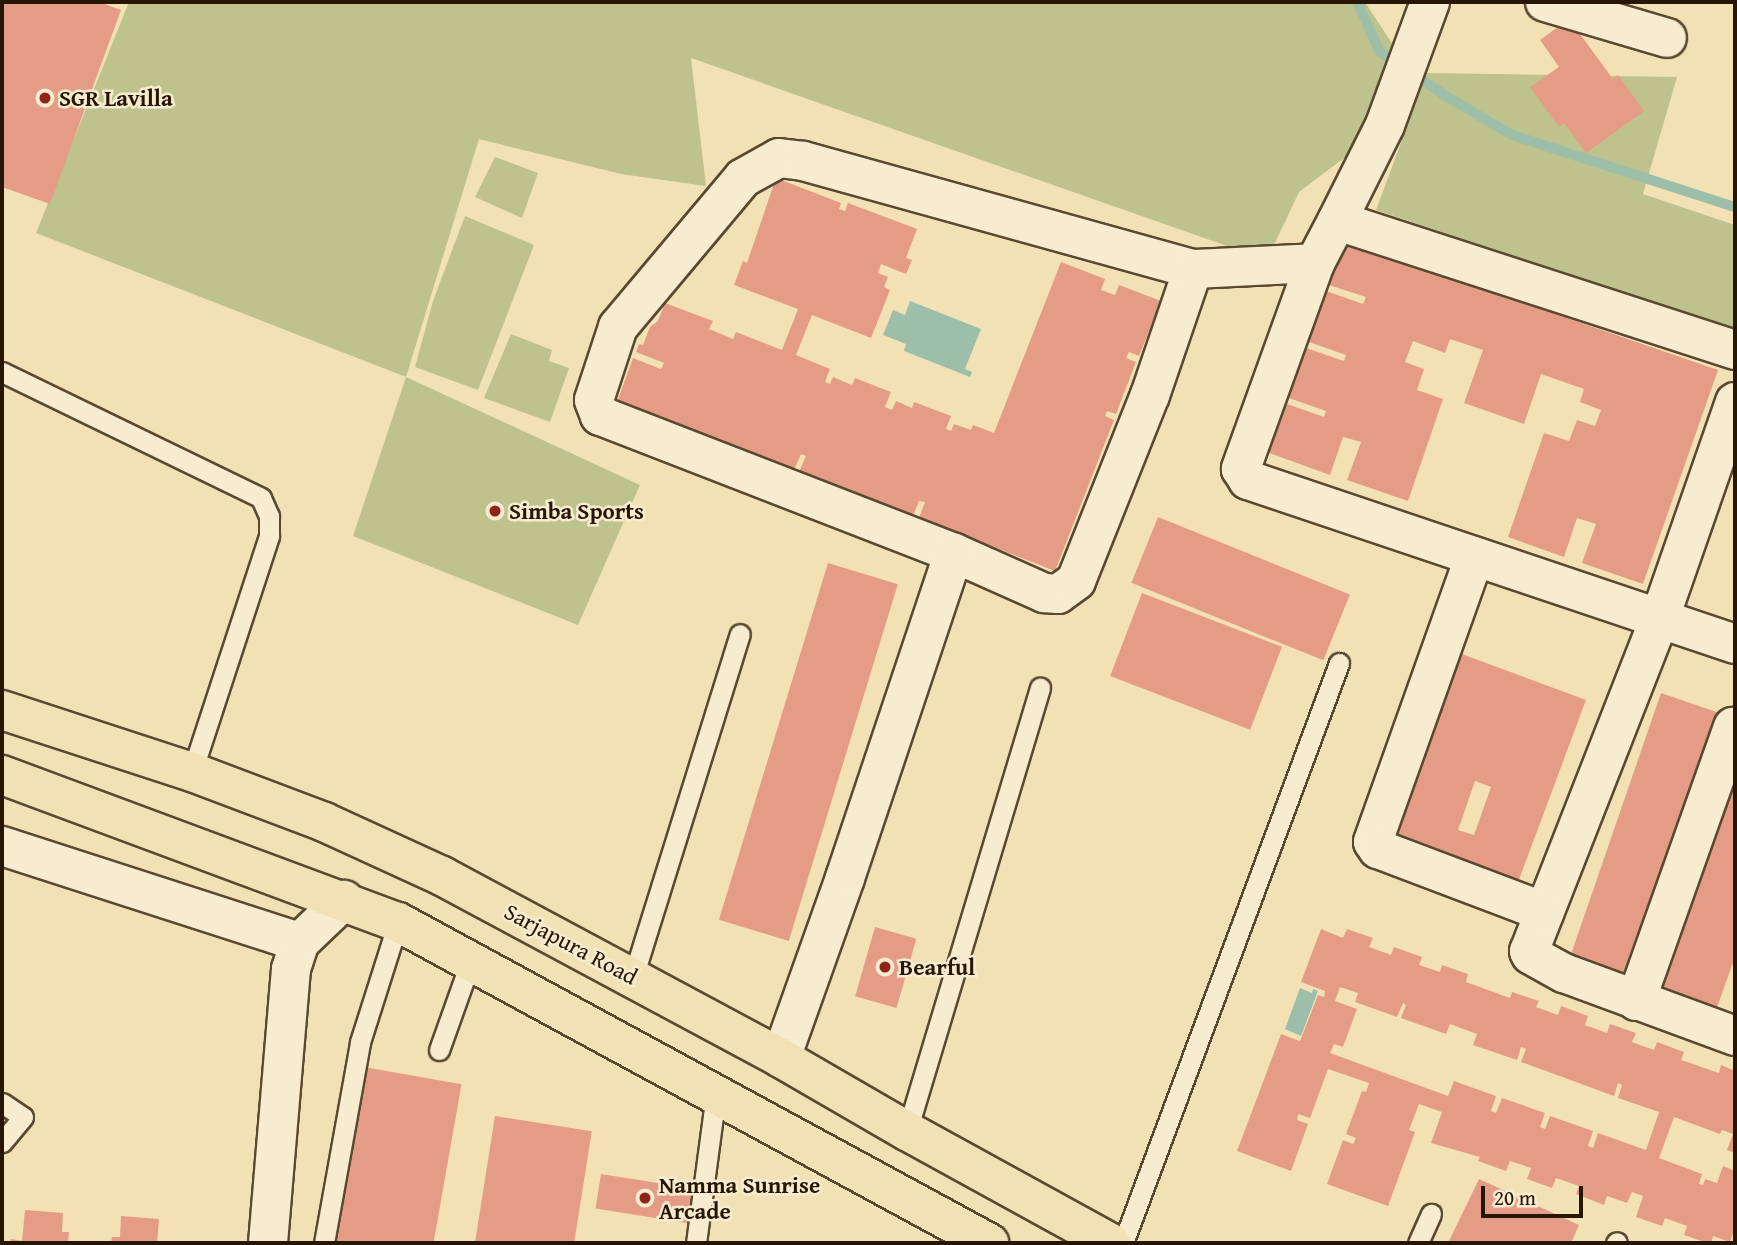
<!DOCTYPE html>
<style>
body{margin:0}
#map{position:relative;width:1737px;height:1245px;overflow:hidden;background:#f3e1b6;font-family:"Gentium Book Plus",serif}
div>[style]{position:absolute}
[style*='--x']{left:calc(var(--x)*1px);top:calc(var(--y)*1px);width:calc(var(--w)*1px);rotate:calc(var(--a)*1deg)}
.green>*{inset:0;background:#bec28c}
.water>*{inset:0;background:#9dbea9}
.stream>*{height:10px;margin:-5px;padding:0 5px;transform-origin:5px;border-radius:5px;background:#9dbea9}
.building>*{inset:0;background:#e59c86;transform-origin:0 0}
.roads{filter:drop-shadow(2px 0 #5a4931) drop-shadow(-2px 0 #5a4931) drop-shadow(0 2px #5a4931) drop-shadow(0 -2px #5a4931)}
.service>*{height:19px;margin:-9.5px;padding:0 9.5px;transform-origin:9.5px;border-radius:9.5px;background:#f7ecd0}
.minor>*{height:38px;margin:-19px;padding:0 19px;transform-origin:19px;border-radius:19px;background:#f7ecd0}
.primary>*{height:38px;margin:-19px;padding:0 19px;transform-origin:19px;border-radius:19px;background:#f3e1b6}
.dots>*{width:19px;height:19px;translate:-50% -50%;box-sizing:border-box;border:4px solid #f7ecd0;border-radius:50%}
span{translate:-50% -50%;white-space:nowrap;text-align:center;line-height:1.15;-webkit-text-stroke:5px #f7ecd0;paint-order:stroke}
.poi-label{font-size:23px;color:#271605;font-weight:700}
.left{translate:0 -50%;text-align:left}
.street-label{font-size:23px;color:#271605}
.frame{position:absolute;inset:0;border:4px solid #271605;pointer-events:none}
.scale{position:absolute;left:1481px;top:1186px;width:102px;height:32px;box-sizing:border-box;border:4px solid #271605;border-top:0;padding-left:9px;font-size:21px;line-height:24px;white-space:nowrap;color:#271605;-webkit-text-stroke:5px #f7ecd0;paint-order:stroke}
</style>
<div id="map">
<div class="green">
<i style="clip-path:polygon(129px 2px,1365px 2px,1393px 45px,1352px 152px,1299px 192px,1267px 260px,691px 58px,706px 186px,621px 174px,479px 139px,406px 377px,640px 485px,578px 625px,353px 536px,406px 377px,36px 233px)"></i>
<i style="clip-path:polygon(1427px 73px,1677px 77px,1643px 194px,1735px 225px,1735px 330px,1376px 210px)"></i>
<i style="clip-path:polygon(495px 157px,538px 173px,522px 218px,475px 197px)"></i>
<i style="clip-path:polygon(465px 216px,534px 245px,478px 390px,415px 367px,433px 301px)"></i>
<i style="clip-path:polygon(511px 334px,552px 350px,549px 361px,569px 368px,550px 422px,484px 398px)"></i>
</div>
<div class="water">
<i style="clip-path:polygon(910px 301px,981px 329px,965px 369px,972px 372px,970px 377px,904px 351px,906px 344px,883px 335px,893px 310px,905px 315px)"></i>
<i style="clip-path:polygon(1300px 988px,1312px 993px,1313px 989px,1318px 991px,1301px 1036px,1285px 1029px)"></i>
</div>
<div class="stream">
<i style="--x:1357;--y:2;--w:55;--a:65.3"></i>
<i style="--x:1380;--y:52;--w:79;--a:33.7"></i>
<i style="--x:1446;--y:96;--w:77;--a:30.6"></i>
<i style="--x:1512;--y:135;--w:234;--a:17.9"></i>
</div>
<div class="building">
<i style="clip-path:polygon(2px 2px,99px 2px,121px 10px,50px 204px,2px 187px)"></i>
<i style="clip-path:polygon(1569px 19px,1613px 79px,1618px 75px,1644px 111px,1586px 153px,1564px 123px,1559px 127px,1530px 87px,1559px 67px,1540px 40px)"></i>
<i style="clip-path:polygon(776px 178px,841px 203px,839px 209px,845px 211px,848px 203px,917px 229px,906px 258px,912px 260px,906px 274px,881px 264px,878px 273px,888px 277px,884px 287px,890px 290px,871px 338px,812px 315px,796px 355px,830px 369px,825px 382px,830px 384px,833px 377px,852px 385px,855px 378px,891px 392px,885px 407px,892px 410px,896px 401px,912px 408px,914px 402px,951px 416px,946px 429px,951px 431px,954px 424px,971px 430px,973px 425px,994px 433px,1061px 262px,1105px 279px,1101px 290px,1115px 295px,1119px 285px,1161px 301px,1139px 356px,1129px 352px,1126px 358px,1136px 362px,1116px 414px,1107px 411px,1105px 416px,1114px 420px,1055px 571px,919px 518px,925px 502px,919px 501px,913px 516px,799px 472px,806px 456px,801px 454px,794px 470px,617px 402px,633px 358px,661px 369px,664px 363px,636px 352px,639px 344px,643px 345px,650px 327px,658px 321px,665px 303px,713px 321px,709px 329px,733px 339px,736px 332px,782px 350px,798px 309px,734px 285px,743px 261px,747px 263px)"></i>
<i style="clip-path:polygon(1343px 241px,1718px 370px,1643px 584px,1582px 563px,1596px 524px,1577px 518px,1564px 557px,1508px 537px,1544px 433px,1569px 441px,1577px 420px,1595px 426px,1601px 410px,1580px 402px,1584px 389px,1541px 374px,1524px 424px,1464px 403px,1483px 350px,1450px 339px,1445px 353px,1413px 341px,1405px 362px,1424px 369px,1417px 390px,1443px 399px,1408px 501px,1347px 480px,1361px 442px,1343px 437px,1330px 475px,1269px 453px,1287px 404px,1324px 417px,1326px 411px,1289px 398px,1306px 348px,1344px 361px,1346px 355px,1309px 342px,1326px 291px,1363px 304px,1366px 297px,1329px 285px)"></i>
<i style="left:1158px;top:517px;width:207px;height:71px;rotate:22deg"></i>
<i style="left:828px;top:563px;width:73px;height:373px;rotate:17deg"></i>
<i style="left:1142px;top:593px;width:150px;height:89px;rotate:21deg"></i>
<i style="clip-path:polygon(evenodd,1454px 651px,1586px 700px,1514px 893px,1382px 844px,1454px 651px,1475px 781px,1491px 787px,1474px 835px,1458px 830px,1475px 781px)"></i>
<i style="left:1661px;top:693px;width:61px;height:278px;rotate:19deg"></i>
<i style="clip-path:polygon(1735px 773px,1735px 957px,1716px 1010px,1658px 990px)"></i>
<i style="left:875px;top:927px;width:43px;height:72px;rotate:16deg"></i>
<i style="clip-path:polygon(evenodd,1321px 929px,1343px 938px,1347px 929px,1373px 938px,1369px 947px,1391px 955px,1394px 947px,1422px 957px,1419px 965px,1440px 972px,1442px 965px,1468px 974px,1466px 982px,1510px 998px,1512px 992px,1539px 1001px,1536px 1007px,1558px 1015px,1561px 1006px,1588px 1016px,1585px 1025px,1607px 1033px,1610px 1024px,1636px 1033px,1632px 1042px,1654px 1050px,1657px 1042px,1684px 1052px,1681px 1060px,1719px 1073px,1721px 1065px,1735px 1071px,1735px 1153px,1727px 1150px,1733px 1134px,1722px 1130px,1720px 1134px,1674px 1117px,1659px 1158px,1702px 1174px,1699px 1184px,1703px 1185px,1705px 1179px,1717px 1183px,1723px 1166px,1735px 1171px,1735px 1227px,1730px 1242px,1713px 1236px,1711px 1243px,1707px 1243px,1684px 1235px,1687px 1226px,1665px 1218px,1662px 1226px,1636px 1217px,1643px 1196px,1632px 1192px,1627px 1203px,1607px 1196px,1604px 1205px,1576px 1194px,1579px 1186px,1556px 1178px,1552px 1188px,1527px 1179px,1531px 1168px,1510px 1161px,1506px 1171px,1478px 1161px,1480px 1157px,1431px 1143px,1442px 1112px,1419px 1104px,1409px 1130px,1415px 1132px,1388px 1206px,1327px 1184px,1343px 1140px,1353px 1144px,1356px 1138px,1346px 1134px,1362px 1091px,1366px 1092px,1369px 1083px,1328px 1069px,1310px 1118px,1298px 1114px,1297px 1120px,1308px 1124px,1291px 1171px,1237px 1151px,1281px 1034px,1300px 1041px,1318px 995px,1324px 997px,1325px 991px,1301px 982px,1321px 929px,1340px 987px,1358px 993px,1355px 1002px,1397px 1017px,1403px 1003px,1406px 1005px,1401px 1018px,1446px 1034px,1450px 1024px,1477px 1034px,1473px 1045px,1517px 1060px,1521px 1047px,1526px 1049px,1521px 1062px,1614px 1096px,1618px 1083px,1622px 1085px,1618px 1098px,1659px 1112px,1646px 1150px,1598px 1133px,1593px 1148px,1588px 1146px,1593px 1131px,1550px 1116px,1545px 1129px,1540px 1127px,1545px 1113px,1502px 1098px,1496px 1113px,1491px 1111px,1496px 1096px,1454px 1081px,1448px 1096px,1330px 1053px,1334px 1044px,1343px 1047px,1357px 1009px,1335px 1001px,1340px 987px)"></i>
<i style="left:364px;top:1067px;width:99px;height:179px;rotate:10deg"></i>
<i style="left:495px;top:1116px;width:98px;height:129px;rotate:9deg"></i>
<i style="left:601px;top:1174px;width:94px;height:35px;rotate:9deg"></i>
<i style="clip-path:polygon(1479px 1179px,1579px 1225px,1571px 1243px,1448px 1243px)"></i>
<i style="clip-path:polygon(25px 1210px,63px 1213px,62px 1232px,69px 1232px,68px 1243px,10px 1243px,11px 1239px,22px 1241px)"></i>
<i style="clip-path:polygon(121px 1216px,159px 1219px,157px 1243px,111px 1243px,112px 1237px,120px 1237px)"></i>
</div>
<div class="roads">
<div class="service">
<i style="--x:2;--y:372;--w:288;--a:25.9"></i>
<i style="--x:261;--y:498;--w:20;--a:66"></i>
<i style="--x:269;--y:516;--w:20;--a:90"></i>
<i style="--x:269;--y:536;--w:248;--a:108.1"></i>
<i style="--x:633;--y:977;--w:359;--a:-72.7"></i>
<i style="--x:439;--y:1050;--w:96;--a:-70.4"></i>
<i style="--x:2;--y:1103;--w:25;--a:34"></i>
<i style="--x:23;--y:1117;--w:33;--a:130"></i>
<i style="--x:907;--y:1131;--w:463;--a:-73.3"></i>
<i style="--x:324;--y:1243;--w:204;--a:-79.8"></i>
<i style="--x:360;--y:1042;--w:126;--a:-72.4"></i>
<i style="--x:696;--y:1243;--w:150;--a:-82.4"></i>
<i style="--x:1123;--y:1243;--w:619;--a:-69.57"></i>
<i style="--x:1418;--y:1243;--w:32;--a:-66"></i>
<i style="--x:1616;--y:1243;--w:1;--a:-45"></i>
</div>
<div class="minor">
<i style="--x:1545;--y:2;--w:127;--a:16.4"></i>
<i style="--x:1337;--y:221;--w:107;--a:-63.4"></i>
<i style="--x:1385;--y:125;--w:131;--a:-69.9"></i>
<i style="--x:1193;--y:269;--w:133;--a:108.8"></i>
<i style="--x:1150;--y:395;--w:200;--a:111.7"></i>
<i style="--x:1076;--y:581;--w:22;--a:144"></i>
<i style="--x:1058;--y:594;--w:14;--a:-176"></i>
<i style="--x:1044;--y:593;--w:98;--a:-156"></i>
<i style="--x:954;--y:553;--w:380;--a:-158.8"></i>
<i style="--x:600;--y:416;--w:17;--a:-111"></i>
<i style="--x:594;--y:400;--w:77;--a:-71.8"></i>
<i style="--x:618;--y:327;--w:194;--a:-50"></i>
<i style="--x:743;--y:178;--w:41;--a:-29.1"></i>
<i style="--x:779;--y:158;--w:24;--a:7"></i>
<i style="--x:803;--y:161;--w:405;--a:15.5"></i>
<i style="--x:1193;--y:269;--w:122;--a:-2.8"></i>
<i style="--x:1735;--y:350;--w:418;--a:-162"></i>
<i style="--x:1337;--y:221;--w:47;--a:117.6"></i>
<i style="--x:1315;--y:263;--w:219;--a:109.8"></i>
<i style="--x:1241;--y:469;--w:13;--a:58"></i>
<i style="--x:1248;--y:480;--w:514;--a:18.61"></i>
<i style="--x:1735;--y:402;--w:231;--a:109.2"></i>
<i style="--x:1659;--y:620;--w:356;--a:111.4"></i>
<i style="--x:1529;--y:951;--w:4;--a:63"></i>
<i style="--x:1531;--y:955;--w:38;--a:29"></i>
<i style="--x:1564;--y:973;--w:182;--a:20.2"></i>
<i style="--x:1474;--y:558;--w:301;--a:109.6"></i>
<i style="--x:1373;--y:842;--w:9;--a:54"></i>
<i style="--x:1378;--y:849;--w:178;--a:20.7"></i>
<i style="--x:2;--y:846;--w:313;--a:17.9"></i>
<i style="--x:1636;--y:1001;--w:291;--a:-70.5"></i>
<i style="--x:781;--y:1058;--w:191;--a:-70.4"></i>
<i style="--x:845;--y:878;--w:343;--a:-71.5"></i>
<i style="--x:268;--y:1243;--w:275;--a:-85.2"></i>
<i style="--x:291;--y:969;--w:28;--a:-72"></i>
<i style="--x:300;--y:942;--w:61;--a:-43.7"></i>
</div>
<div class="primary">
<i style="--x:2;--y:710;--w:200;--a:18.1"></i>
<i style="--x:192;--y:772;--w:141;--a:20.7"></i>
<i style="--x:324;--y:822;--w:130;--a:24.6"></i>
<i style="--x:442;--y:876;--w:385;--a:28.2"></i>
<i style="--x:781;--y:1058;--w:146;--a:30.1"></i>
<i style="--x:907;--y:1131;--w:233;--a:28.8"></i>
<i style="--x:2;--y:775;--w:422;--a:20.4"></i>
<i style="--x:398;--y:922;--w:673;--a:28.51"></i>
</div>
</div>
<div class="dots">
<i style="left:45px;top:98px;background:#8f2418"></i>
<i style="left:495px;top:511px;background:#8f2418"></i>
<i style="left:885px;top:967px;background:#8f2418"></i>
<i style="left:645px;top:1198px;background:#8f2418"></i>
</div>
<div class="poi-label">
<span class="left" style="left:59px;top:98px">SGR Lavilla</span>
<span class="left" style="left:509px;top:511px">Simba Sports</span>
<span class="left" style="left:899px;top:967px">Bearful</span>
<span class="left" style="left:659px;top:1198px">Namma Sunrise<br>Arcade</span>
</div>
<div class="street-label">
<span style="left:571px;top:944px;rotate:28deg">Sarjapura Road</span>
</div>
<div class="frame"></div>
<div class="scale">20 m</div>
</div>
